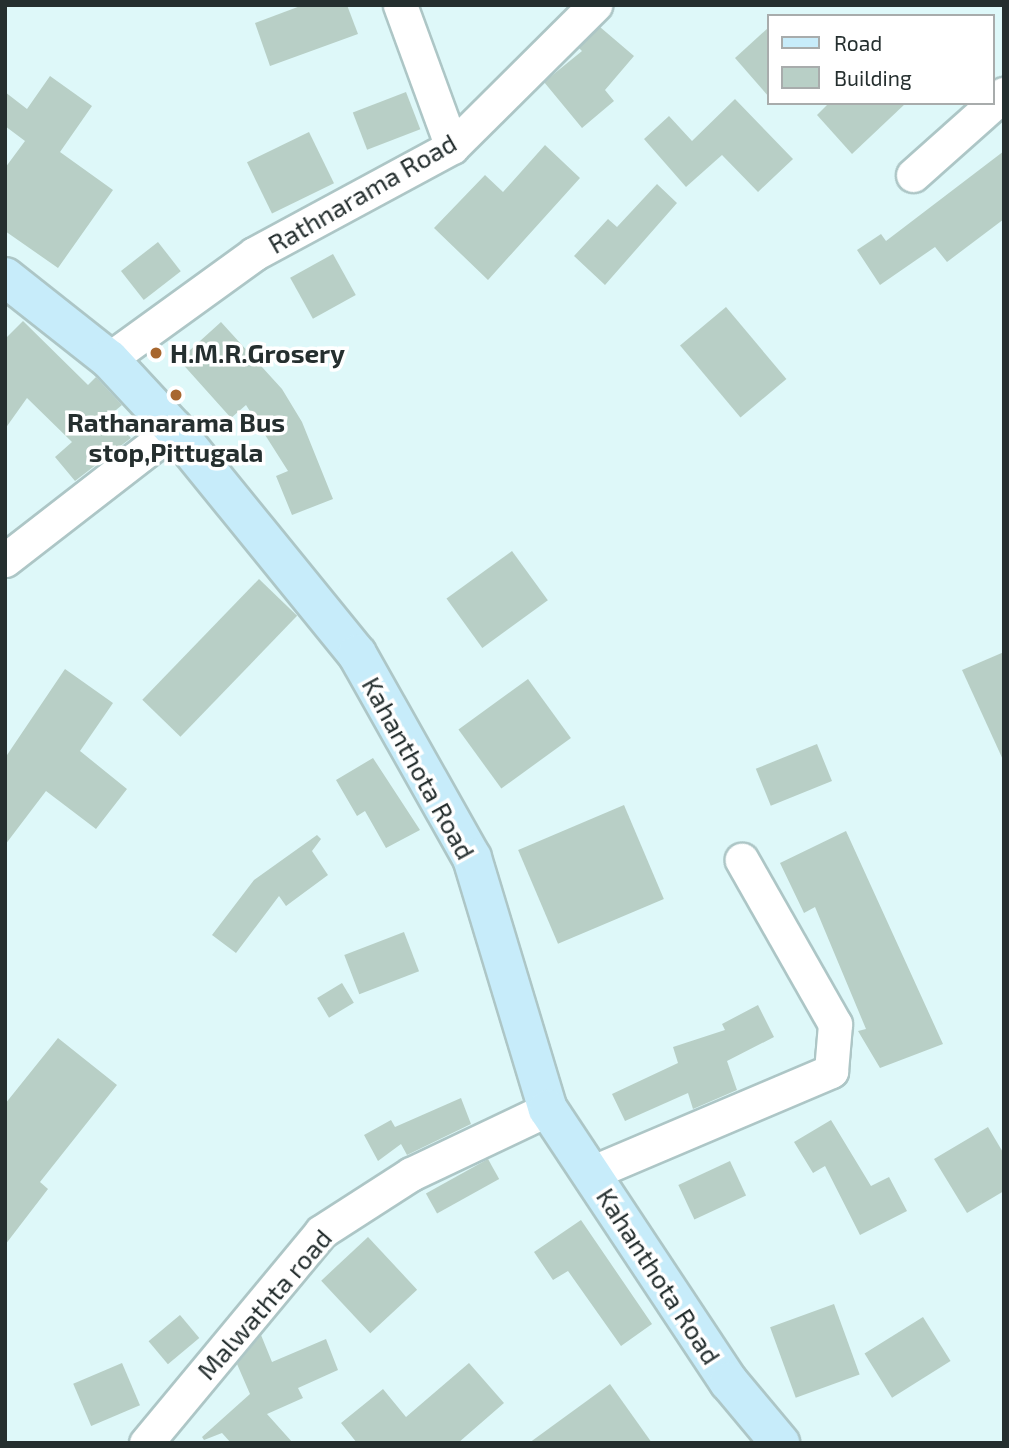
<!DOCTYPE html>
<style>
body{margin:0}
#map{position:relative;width:1009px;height:1448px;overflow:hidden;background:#def8f9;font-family:"Exo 2",sans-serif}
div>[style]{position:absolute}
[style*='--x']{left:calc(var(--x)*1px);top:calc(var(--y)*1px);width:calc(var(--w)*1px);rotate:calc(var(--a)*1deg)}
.building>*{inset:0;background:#b8cfc6;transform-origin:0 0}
.roads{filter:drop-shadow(2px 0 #adc6c6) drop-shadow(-2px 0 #adc6c6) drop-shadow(0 2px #adc6c6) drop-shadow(0 -2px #adc6c6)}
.street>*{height:33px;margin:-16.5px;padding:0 16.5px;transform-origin:16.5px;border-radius:16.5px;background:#fff}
.secondary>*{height:38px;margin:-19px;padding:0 19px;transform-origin:19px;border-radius:19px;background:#c7ecfa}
.dots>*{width:19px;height:19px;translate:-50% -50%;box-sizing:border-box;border:4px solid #fff;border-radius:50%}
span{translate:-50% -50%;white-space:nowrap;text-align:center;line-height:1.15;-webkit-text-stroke:7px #fff;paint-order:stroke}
.street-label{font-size:26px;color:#252f2f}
.poi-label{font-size:26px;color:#252f2f;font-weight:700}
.left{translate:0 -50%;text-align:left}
.frame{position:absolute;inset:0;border:7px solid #252f2f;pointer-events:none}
.legend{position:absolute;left:767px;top:14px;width:228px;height:91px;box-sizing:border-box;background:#fff;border:2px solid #a8acac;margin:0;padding:9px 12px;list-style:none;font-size:21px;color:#252f2f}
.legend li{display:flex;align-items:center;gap:14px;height:35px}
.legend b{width:35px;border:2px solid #a8acac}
</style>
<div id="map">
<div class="building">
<i style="clip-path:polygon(303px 5px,347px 5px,358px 34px,270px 66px,255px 23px)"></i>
<i style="clip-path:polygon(600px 27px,634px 56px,605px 90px,614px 101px,582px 128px,544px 82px,582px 51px,579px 48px)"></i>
<i style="clip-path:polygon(769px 27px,769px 97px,735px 58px)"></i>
<i style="clip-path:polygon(50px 76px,92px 106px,60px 152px,113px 190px,58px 268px,5px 231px,5px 168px,25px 141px,5px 126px,5px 92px,27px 109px)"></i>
<i style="left:406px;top:92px;width:40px;height:57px;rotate:69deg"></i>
<i style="clip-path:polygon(735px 99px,793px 159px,758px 192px,722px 155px,686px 187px,644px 139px,669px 116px,692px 141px)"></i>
<i style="clip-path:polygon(829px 103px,906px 103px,852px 154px,817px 115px)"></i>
<i style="left:309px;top:132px;width:57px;height:69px;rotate:64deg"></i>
<i style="clip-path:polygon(545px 145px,580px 178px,488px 280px,434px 228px,485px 175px,503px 192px)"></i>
<i style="clip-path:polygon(1004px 151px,1004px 219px,947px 262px,935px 247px,880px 285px,857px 250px,881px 234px,886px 241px)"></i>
<i style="clip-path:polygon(657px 184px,677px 203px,605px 285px,574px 256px,608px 219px,617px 227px)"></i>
<i style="left:158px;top:242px;width:37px;height:47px;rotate:52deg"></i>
<i style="left:333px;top:254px;width:47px;height:49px;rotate:61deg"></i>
<i style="left:726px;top:307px;width:94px;height:60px;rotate:50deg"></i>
<i style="clip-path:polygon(23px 321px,88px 385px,96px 377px,122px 405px,110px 415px,131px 438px,75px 481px,55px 457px,72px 442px,27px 398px,5px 429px,5px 339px)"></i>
<i style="clip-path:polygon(221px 322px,282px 389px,302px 422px,333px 499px,292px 515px,276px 476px,288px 471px,246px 405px,231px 418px,179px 360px)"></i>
<i style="left:512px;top:551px;width:61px;height:81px;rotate:54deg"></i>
<i style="left:259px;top:579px;width:53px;height:168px;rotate:44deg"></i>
<i style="clip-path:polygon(1004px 652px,1004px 762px,962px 670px)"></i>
<i style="clip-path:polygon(65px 669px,113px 703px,80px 751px,127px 789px,96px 829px,46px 791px,5px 845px,5px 758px)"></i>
<i style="left:528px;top:679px;width:73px;height:86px;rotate:54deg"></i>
<i style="left:817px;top:744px;width:40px;height:66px;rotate:68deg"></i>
<i style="clip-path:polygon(373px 758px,420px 830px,386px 848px,365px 811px,357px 816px,336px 780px)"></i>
<i style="left:624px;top:805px;width:102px;height:115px;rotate:67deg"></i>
<i style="clip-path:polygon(846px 831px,943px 1044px,880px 1068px,858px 1031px,866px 1029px,815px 907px,804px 913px,780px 863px)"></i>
<i style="clip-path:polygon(317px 835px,321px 839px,312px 851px,328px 875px,286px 906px,279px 896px,236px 953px,212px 935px,254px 880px)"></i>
<i style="left:404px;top:932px;width:42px;height:64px;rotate:69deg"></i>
<i style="left:342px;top:983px;width:23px;height:29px;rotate:59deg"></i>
<i style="clip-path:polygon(758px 1005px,774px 1037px,727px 1061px,737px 1090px,693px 1109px,688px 1093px,625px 1121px,612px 1094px,678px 1063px,673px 1047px,725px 1030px,722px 1024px)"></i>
<i style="clip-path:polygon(58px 1038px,117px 1085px,40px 1182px,48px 1189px,5px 1245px,5px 1104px)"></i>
<i style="clip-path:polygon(461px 1098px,471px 1124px,407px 1155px,401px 1144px,378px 1161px,364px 1135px,391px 1120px,395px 1127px)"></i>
<i style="clip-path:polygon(831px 1120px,871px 1186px,889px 1177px,907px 1211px,860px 1235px,825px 1166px,813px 1173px,794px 1142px)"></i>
<i style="clip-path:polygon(988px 1127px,1004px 1154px,1004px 1191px,967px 1213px,934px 1159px)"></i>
<i style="left:488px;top:1159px;width:23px;height:71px;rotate:61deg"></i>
<i style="left:730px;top:1161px;width:38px;height:57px;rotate:65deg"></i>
<i style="clip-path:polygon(581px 1220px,652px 1324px,621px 1346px,568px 1271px,553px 1280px,534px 1252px)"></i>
<i style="left:368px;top:1237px;width:72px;height:64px;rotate:47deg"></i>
<i style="left:834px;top:1304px;width:75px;height:68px;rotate:70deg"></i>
<i style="left:180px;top:1315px;width:30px;height:41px;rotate:50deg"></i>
<i style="left:923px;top:1317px;width:52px;height:69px;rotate:58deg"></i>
<i style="clip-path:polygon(261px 1335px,272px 1362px,326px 1339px,338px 1370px,298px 1388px,303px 1398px,267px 1414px,293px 1443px,231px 1443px,222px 1433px,204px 1440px,202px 1437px,250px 1394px,237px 1364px)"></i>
<i style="left:122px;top:1363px;width:46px;height:53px;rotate:67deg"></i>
<i style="clip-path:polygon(469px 1363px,504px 1403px,458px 1443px,357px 1443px,341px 1423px,383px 1389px,406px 1417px)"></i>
<i style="clip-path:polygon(610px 1384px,652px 1443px,529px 1443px)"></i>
</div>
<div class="roads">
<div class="street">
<i style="--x:400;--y:5;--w:151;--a:69.9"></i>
<i style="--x:913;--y:175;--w:122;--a:-41.7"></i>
<i style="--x:109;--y:359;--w:179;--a:-35.9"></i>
<i style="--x:254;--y:254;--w:225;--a:-28.4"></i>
<i style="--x:452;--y:147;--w:202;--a:-44.8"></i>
<i style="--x:5;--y:560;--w:214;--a:-37.8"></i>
<i style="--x:591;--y:1173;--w:261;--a:-23"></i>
<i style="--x:831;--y:1071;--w:47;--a:-85.1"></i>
<i style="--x:835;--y:1024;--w:189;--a:-119.6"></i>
<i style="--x:146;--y:1443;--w:274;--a:-50.3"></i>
<i style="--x:321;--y:1232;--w:107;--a:-32.8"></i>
<i style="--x:411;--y:1174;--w:152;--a:-25.4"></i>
</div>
<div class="secondary">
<i style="--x:5;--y:277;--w:132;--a:38.3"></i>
<i style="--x:109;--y:359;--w:96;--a:47.1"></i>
<i style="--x:174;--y:429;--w:290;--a:50.9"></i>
<i style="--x:357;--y:654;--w:234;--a:60.6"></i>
<i style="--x:472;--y:858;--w:262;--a:73.2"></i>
<i style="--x:548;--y:1109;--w:328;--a:56.5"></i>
<i style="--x:729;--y:1382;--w:80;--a:50.1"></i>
</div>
</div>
<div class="dots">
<i style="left:156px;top:353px;background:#a7672f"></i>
<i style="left:176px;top:395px;background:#a7672f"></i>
</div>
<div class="street-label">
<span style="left:362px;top:193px;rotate:-30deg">Rathnarama Road</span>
<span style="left:419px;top:768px;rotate:61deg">Kahanthota Road</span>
<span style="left:659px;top:1276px;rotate:57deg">Kahanthota Road</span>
<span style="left:264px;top:1304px;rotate:-49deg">Malwathta road</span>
</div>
<div class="poi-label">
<span class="left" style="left:170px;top:353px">H.M.R.Grosery</span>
<span style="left:176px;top:437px">Rathanarama Bus<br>stop,Pittugala</span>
</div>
<div class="frame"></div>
<ul class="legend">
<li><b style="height:9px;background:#c7ecfa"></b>Road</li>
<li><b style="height:19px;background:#b8cfc6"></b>Building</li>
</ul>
</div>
